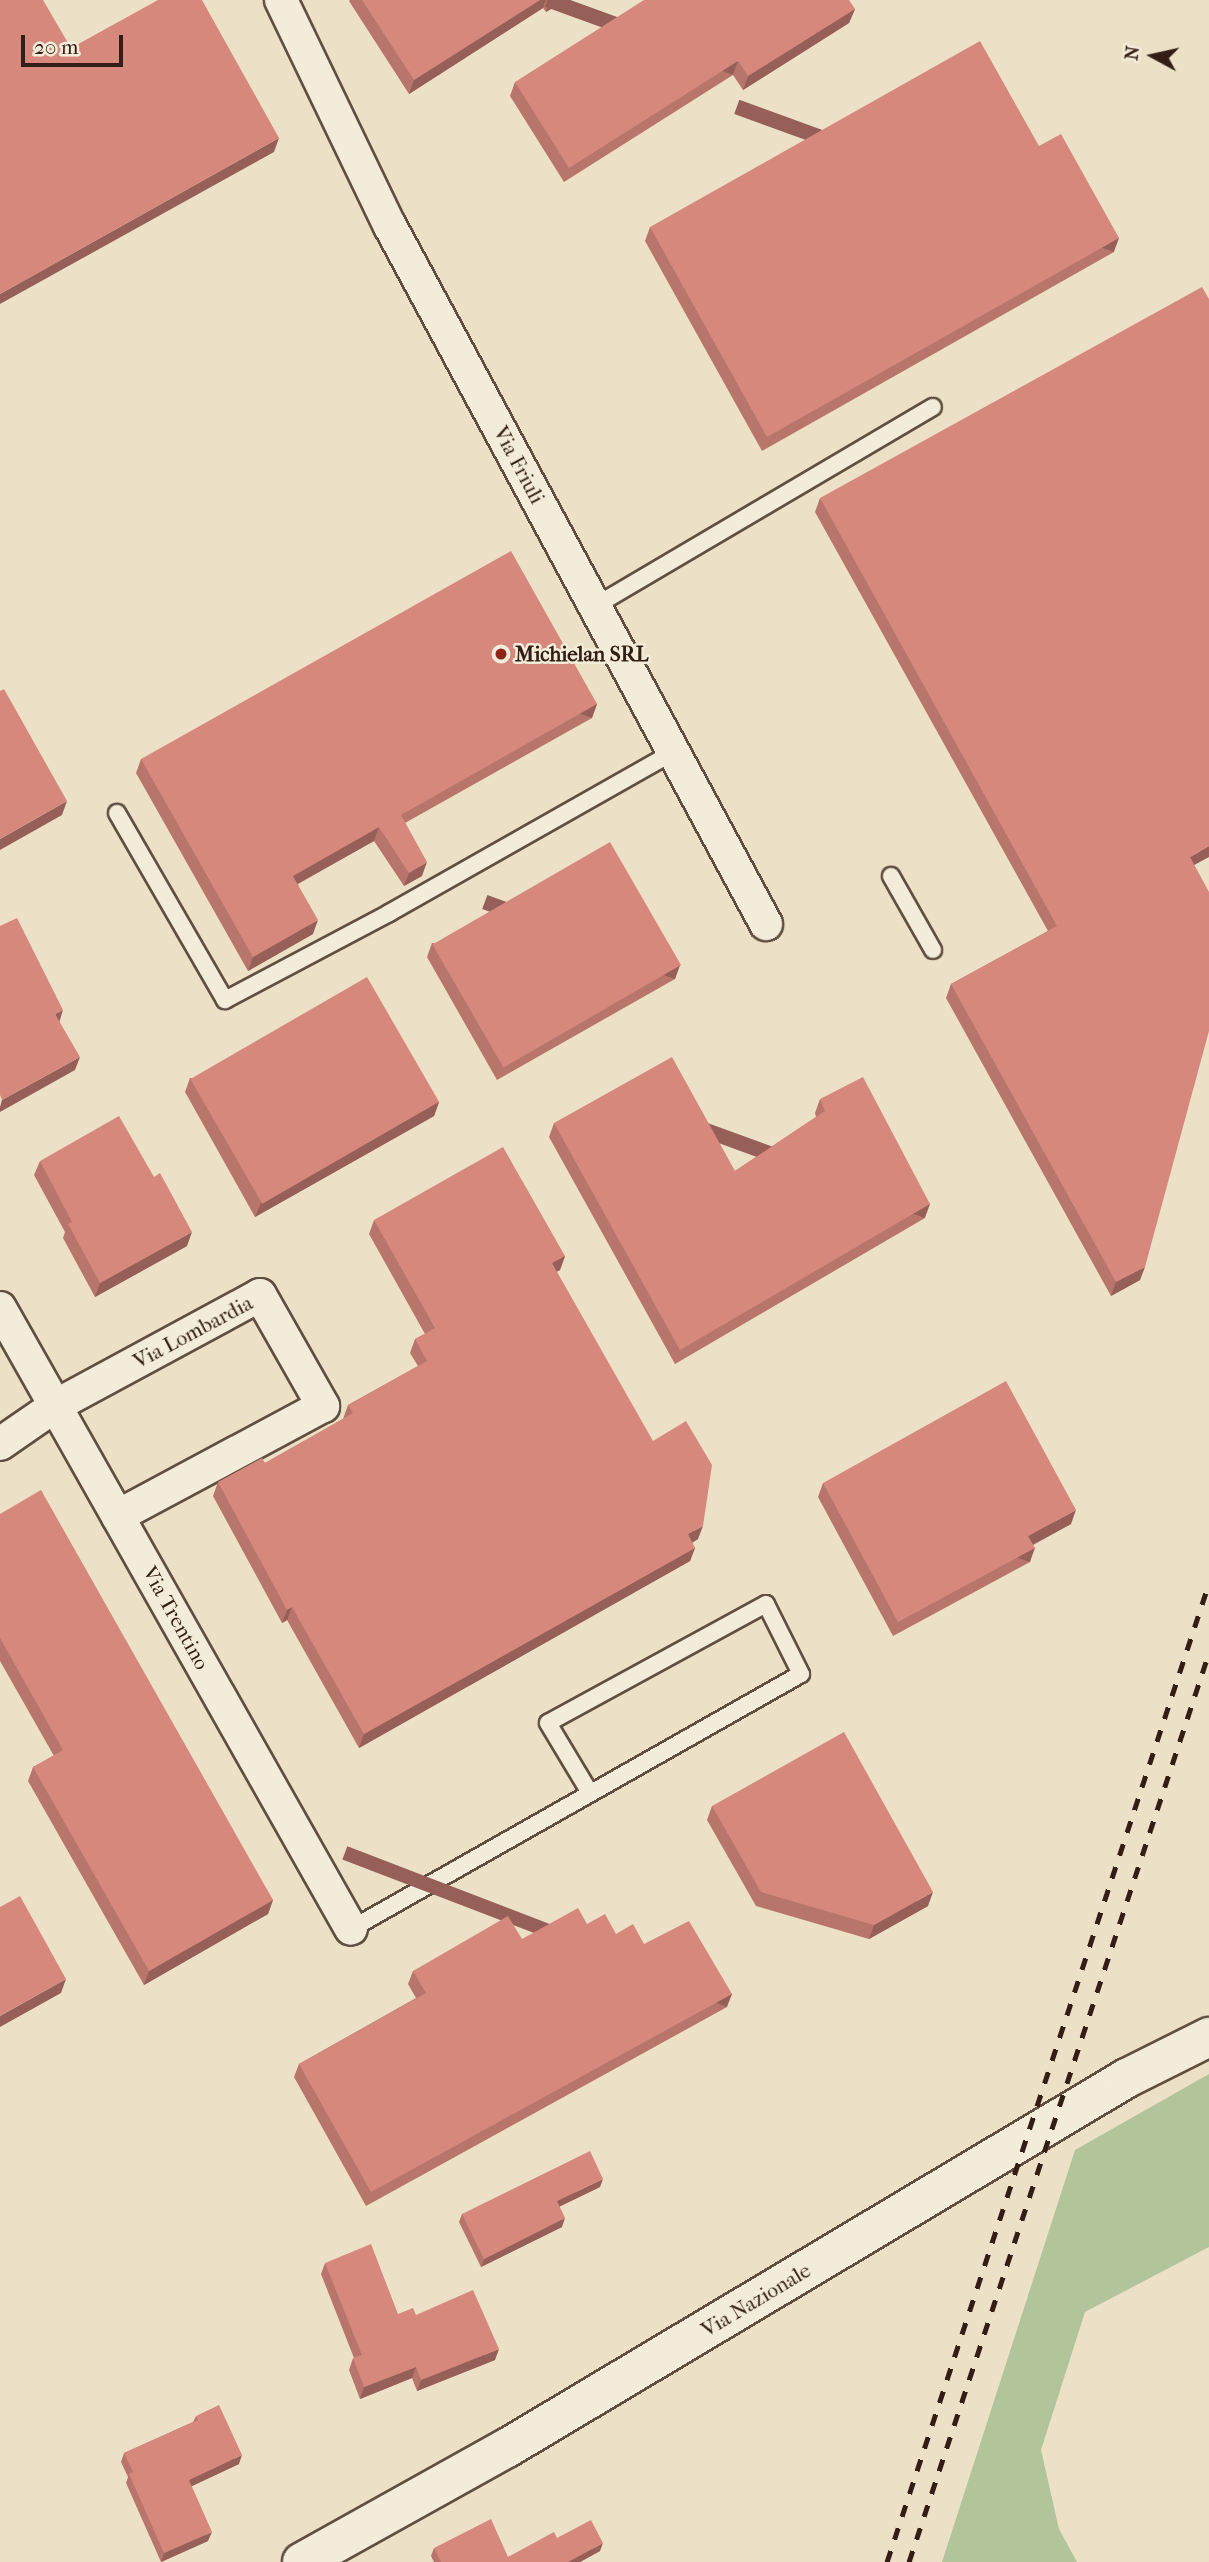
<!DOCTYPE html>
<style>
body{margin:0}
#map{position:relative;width:1209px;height:2562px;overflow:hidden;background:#ece1c7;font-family:"IM FELL French Canon",serif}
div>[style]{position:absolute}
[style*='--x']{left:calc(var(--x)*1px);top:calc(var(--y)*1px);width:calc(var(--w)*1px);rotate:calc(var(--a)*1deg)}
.green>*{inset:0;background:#b2c49a}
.roads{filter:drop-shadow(2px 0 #604f41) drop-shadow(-2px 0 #604f41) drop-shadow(0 2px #604f41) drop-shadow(0 -2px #604f41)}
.lane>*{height:16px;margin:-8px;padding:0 8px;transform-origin:8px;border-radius:8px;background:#f3ecdb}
.street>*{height:32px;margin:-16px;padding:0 16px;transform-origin:16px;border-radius:16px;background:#f3ecdb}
.secondary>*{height:38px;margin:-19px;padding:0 19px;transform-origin:19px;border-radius:19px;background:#f3ecdb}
.rail>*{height:5px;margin-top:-2.5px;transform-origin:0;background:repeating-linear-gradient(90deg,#321e14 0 12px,transparent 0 24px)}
.wall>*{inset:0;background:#b8756c}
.shaded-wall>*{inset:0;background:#965f58;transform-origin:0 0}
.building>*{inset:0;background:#d6887d;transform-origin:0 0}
.dots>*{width:19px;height:19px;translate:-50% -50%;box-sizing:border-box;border:4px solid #f3ecdb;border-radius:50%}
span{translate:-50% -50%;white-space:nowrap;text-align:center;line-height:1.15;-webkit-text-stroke:5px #f3ecdb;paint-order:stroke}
.street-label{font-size:21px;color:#321e14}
.poi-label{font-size:21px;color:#321e14;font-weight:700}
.left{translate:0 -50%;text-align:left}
.north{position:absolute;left:1118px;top:21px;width:70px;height:70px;-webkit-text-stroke:5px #f3ecdb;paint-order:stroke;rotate:278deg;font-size:19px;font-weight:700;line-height:28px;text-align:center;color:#321e14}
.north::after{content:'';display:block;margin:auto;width:24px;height:32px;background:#321e14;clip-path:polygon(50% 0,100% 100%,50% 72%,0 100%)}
.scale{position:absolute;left:21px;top:35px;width:102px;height:32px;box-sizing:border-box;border:4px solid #321e14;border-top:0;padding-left:9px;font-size:21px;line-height:24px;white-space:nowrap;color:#321e14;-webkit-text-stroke:5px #f3ecdb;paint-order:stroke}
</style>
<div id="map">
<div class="green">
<i style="clip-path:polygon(1209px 2074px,1209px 2247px,1085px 2312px,1041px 2450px,1059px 2529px,1077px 2562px,942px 2562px,1075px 2150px)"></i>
</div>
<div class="roads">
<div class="lane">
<i style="--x:595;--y:606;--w:392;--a:-30.5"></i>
<i style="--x:117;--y:813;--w:216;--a:60"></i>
<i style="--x:225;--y:1000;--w:186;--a:-27.9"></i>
<i style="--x:389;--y:913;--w:326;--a:-29.5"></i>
<i style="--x:891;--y:876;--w:85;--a:60.4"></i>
<i style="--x:351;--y:1929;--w:517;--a:-29.54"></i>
<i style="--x:801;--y:1674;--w:78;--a:-116.6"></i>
<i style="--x:766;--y:1604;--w:248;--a:151.4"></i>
<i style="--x:548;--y:1723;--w:82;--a:59"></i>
</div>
<div class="street">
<i style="--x:281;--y:0;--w:251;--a:64.3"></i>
<i style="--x:390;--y:226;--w:793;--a:61.69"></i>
<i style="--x:0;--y:1308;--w:713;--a:60.52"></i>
<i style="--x:0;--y:1444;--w:67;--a:-34.6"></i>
<i style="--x:55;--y:1406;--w:233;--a:-28.4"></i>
<i style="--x:260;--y:1295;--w:128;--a:60.4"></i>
<i style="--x:323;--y:1406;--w:233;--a:151.8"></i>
</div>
<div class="secondary">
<i style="--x:302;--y:2562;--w:235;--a:-29.1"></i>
<i style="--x:507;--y:2448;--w:722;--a:-30.83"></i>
<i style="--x:1127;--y:2078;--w:92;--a:-26.6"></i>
</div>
</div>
<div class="rail">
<i style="--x:887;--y:2562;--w:1031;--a:-71.79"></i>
<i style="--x:909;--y:2562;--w:957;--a:-71.74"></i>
</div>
<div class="wall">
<i style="clip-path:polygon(350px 0,566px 0,546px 12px,543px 8px,409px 94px,349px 1px)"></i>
<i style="clip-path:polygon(855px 9px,849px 23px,743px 90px,733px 75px,564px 182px,510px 96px,515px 82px)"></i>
<i style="clip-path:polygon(1039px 146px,1114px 252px,762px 451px,645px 241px,650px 227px)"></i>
<i style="clip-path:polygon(820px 498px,1194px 865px,1140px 1280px,1111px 1296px,946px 998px,951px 984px,1048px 931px,815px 512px)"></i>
<i style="clip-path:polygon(597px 704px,592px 718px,405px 823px,422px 876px,404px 886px,374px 841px,298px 884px,313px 934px,248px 971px,136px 773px,141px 759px)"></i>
<i style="clip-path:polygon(432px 943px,680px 965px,675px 979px,497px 1080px,427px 957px)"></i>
<i style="clip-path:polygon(190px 1078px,439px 1102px,434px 1116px,255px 1217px,185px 1092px)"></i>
<i style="clip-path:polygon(820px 1099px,925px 1218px,675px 1364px,549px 1137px,554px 1123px,735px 1171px,816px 1117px,815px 1113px)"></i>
<i style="clip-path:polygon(40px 1161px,187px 1246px,95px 1297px,63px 1238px,65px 1232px,34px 1175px)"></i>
<i style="clip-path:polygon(374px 1220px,565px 1256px,560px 1270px,556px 1272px,698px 1539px,692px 1543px,695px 1548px,690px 1561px,359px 1748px,287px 1620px,282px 1623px,213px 1496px,218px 1482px,265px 1463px,343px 1419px,348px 1405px,418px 1366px,410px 1353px,415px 1339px,425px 1334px,369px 1234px)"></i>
<i style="clip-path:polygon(823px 1483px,1071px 1524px,1033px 1545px,1030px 1562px,893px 1636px,818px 1497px)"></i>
<i style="clip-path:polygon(0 1514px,273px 1900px,268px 1914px,144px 1985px,28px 1781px,33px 1767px,54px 1756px,0 1661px)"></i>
<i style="clip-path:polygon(712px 1806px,928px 1906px,869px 1939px,756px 1906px,707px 1820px)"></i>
<i style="clip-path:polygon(587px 1924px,644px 1944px,727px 2007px,366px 2206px,294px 2077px,299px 2064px,416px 1998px,408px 1984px,413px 1971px,522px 1939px)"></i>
<i style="clip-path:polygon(600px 2187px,559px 2207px,562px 2227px,481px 2267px,459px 2222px,462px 2214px)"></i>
<i style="clip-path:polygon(325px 2263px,398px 2314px,416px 2315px,495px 2360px,417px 2391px,412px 2378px,360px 2399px,349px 2370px,353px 2358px,354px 2358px,321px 2274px)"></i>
<i style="clip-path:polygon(196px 2416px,239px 2464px,191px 2486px,208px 2541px,161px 2562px,126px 2483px,128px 2477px,121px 2462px,124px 2453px,193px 2422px)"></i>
<i style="clip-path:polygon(557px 2538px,600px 2551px,580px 2562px,434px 2562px,431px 2556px,434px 2548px,508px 2557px)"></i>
</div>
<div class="shaded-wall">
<i style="clip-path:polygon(540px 0,546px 0,543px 8px,409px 94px,414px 80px)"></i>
<i style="clip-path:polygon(550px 0,566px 0,546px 12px)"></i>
<i style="clip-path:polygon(855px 9px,849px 23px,743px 90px,748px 76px)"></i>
<i style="left:738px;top:61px;width:15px;height:200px;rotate:110deg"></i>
<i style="clip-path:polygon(279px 138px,274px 152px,0 304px,0 294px)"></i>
<i style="left:1119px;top:238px;width:15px;height:404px;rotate:110deg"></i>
<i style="left:597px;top:704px;width:15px;height:225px;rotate:110deg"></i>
<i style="clip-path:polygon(67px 801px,62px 815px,0 850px,0 839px)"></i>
<i style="clip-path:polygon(379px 827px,374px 841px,288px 889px,293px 876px)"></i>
<i style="clip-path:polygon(1209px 846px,1209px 857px,1185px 870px,1190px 857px)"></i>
<i style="clip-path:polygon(427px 862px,422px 876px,404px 886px,409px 873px)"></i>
<i style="clip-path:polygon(318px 920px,313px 934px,248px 971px,253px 957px)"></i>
<i style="left:680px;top:965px;width:15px;height:205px;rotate:110deg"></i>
<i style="clip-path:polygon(63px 1010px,59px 1023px,55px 1014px)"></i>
<i style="clip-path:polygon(80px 1057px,75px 1070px,0 1112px,0 1107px,2px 1100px)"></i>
<i style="clip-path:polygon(439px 1102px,434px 1116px,255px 1217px,261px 1203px)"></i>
<i style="left:930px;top:1204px;width:15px;height:290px;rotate:110deg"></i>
<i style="clip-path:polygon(192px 1232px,187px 1246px,95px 1297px,100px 1283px)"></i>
<i style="clip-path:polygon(565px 1256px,560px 1270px,547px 1277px,552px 1263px)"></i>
<i style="clip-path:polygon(1145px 1267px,1140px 1280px,1111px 1296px,1116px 1282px)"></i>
<i style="clip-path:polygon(1076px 1510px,1071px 1524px,1023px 1550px,1028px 1536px)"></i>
<i style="clip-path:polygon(703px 1526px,698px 1539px,683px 1548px,688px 1534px)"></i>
<i style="clip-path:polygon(695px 1548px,690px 1561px,359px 1748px,364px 1734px)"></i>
<i style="left:1035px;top:1548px;width:15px;height:156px;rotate:110deg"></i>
<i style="clip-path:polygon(292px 1607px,287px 1620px,282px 1623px,287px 1610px)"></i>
<i style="clip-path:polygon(933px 1892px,928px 1906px,869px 1939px,874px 1925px)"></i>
<i style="clip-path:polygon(273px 1900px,268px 1914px,144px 1985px,149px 1971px)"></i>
<i style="clip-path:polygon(66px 1979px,61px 1993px,0 2027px,0 2016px)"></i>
<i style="left:732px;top:1994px;width:14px;height:412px;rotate:111deg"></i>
<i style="clip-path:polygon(603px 2179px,600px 2187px,554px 2209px,557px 2201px)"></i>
<i style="clip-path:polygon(565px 2218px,562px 2227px,481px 2267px,484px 2259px)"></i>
<i style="clip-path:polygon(499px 2349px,495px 2360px,417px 2391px,421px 2380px)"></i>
<i style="clip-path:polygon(416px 2367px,412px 2378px,360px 2399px,364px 2387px)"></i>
<i style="clip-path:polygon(242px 2455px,239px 2464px,186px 2489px,189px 2480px)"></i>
<i style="clip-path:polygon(212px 2532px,208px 2541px,161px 2562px,164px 2553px)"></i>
<i style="clip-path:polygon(603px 2543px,600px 2551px,580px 2562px,568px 2562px)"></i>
</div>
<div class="building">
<i style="clip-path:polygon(0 0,43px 0,71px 48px,158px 0,202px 0,279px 138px,0 294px)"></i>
<i style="clip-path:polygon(362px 0,540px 0,414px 80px)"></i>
<i style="clip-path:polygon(644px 0,849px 0,855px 9px,748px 76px,738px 61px,569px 168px,515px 82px)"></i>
<i style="clip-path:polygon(980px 41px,1039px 146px,1061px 134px,1119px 238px,767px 437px,650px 227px)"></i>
<i style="clip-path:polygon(1202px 287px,1209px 299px,1209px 846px,1190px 857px,1209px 892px,1209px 1031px,1145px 1267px,1116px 1282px,951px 984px,1057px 926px,820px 498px)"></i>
<i style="clip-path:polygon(511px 551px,597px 704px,401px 815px,427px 862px,409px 873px,379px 827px,293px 876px,318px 920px,253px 957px,141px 759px)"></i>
<i style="clip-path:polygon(4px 689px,67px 801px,0 839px,0 691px)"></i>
<i style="left:610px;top:842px;width:142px;height:205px;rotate:60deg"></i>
<i style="clip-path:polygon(17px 918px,63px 1010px,55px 1014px,80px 1057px,2px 1100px,0 1095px,0 926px)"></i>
<i style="left:367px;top:977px;width:144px;height:204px;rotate:60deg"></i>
<i style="clip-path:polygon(672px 1057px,735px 1171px,825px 1111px,820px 1099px,863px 1077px,930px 1204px,680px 1350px,554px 1123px)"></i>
<i style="clip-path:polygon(119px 1116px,154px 1177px,160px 1173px,192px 1232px,100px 1283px,68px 1224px,72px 1222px,40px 1161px)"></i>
<i style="clip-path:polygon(503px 1147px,565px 1256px,552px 1263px,653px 1441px,686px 1421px,712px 1465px,703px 1526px,688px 1534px,695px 1548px,364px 1734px,292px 1607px,287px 1610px,218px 1482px,262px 1458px,265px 1463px,353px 1413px,348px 1405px,427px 1361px,415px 1339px,435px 1328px,374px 1220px)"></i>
<i style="clip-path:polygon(1006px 1381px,1076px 1510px,1028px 1536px,1035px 1548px,898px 1622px,823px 1483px)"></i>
<i style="clip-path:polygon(41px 1490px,273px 1900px,149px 1971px,33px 1767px,63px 1750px,0 1638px,0 1514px)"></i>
<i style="clip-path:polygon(844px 1732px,933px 1892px,874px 1925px,761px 1892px,712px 1806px)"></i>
<i style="clip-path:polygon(20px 1896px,66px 1979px,0 2016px,0 1907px)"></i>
<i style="clip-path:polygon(578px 1908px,587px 1924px,605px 1914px,616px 1934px,633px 1924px,644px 1944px,689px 1921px,732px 1994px,371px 2192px,299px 2064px,426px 1993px,413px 1971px,508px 1916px,522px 1939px)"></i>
<i style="clip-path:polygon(590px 2151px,603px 2179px,557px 2201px,565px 2218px,484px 2259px,462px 2214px)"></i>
<i style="clip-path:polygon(371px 2244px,398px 2314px,413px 2308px,416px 2315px,473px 2290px,499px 2349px,421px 2380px,416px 2367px,364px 2387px,353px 2358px,362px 2355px,325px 2263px)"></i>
<i style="clip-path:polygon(219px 2405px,242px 2455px,189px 2480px,212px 2532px,164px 2553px,129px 2474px,133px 2472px,124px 2453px,198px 2420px,196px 2416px)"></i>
<i style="clip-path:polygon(491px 2519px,508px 2557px,554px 2532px,557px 2538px,591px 2520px,603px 2543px,568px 2562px,441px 2562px,434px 2548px)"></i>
</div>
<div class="dots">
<i style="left:501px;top:654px;background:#8f2418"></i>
</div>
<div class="street-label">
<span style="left:519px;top:465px;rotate:62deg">Via Friuli</span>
<span style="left:193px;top:1332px;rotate:-28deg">Via Lombardia</span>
<span style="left:176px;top:1618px;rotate:61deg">Via Trentino</span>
<span style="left:756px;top:2300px;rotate:-31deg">Via Nazionale</span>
</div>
<div class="poi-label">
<span class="left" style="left:515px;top:654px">Michielan SRL</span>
</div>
<div class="north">N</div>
<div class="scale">20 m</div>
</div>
